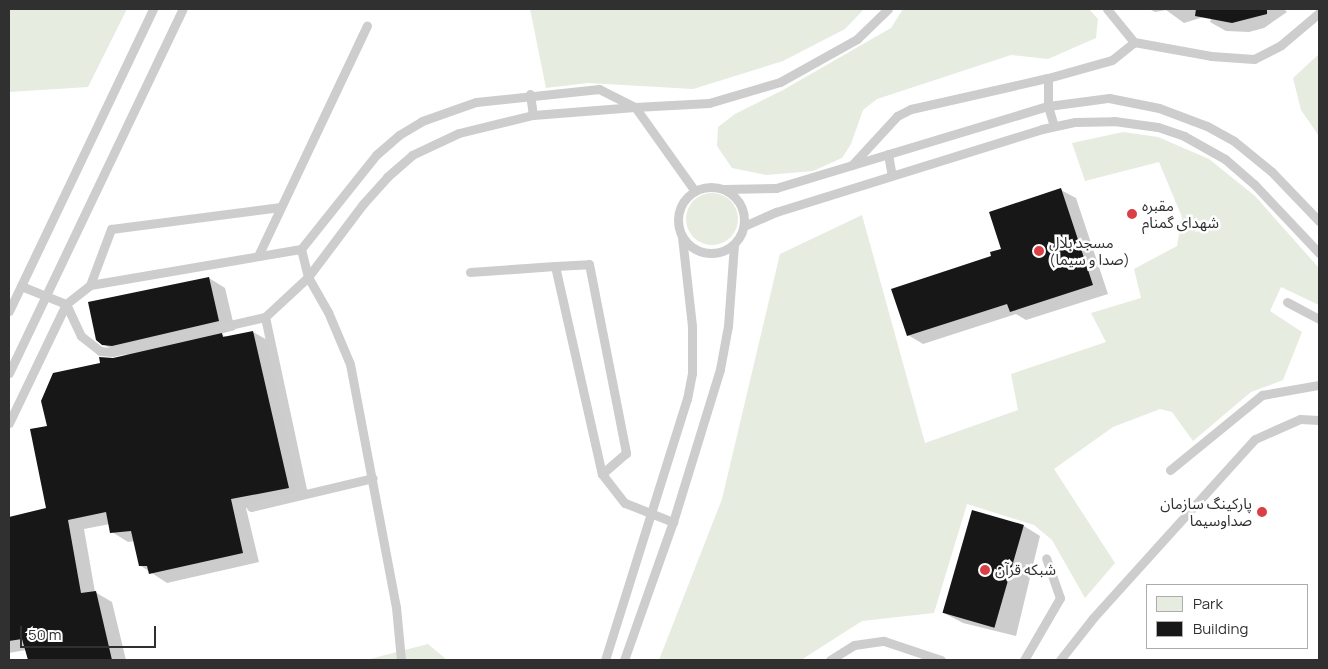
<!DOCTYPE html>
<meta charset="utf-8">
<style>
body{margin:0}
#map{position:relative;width:1328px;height:669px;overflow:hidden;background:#fff;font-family:Manrope,"Noto Sans Arabic",sans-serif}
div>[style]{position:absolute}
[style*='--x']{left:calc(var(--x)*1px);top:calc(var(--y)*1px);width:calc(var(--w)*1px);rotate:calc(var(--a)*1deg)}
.green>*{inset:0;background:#e6ecdf}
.round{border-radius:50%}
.shadow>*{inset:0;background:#0003}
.building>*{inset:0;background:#171717;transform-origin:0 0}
.lane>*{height:9px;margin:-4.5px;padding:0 4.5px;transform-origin:4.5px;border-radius:4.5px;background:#cdcdcd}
.lane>.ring{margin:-4.5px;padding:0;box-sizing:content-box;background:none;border:9px solid #cdcdcd;border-radius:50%}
.dots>*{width:14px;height:14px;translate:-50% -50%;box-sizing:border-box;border:2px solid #fff;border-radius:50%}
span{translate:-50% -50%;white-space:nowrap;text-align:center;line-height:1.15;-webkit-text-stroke:5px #fff;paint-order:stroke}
.poi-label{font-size:15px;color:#303030}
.left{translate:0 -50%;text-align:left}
.right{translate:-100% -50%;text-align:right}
.frame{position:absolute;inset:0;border:10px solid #303030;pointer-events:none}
.legend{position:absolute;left:1146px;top:584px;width:162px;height:65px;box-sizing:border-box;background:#fff;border:1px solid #acacac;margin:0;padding:6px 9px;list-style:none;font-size:15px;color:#303030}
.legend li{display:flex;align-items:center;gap:10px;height:25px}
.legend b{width:25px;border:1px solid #acacac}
.scale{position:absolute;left:20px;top:626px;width:136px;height:22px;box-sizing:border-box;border:2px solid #303030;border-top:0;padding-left:6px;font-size:15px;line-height:18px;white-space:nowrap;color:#303030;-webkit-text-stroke:4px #fff;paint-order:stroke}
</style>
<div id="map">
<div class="green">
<i style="clip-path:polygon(9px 9px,127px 9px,88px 87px,9px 92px)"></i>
<i style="clip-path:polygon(530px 9px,864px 9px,845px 29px,783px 61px,693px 89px,588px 83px,546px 88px)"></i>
<i style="clip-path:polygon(903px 9px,1089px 9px,1098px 19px,1096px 38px,1048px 59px,1011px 55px,877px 99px,863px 110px,851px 144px,842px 158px,813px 171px,766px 175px,732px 168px,717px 146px,718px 127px,735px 114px,783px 90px,891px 28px)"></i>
<i style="clip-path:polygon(1319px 54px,1319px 136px,1301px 110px,1293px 78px)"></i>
<i style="clip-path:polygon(1123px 132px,1158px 137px,1209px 159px,1255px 196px,1319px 268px,1319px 305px,1281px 287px,1270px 311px,1302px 332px,1283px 380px,1251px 392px,1193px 441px,1172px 412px,1160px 409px,1113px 427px,1054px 469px,1115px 563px,1085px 598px,1052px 540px,1034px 525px,967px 504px,934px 613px,862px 621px,801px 660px,659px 660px,722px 499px,780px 254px,862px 215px,925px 443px,1018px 410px,1011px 374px,1106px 342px,1091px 313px,1141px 298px,1134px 269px,1177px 246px,1182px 217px,1159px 162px,1085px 181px,1072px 143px)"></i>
<i class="round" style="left:686px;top:193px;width:52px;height:52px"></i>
<i style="clip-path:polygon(428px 644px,447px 660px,366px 660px)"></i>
</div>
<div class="shadow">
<i style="clip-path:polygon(1149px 9px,1284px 9px,1287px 12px,1264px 28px,1249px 32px,1226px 31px,1210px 22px,1213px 14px,1184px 23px,1166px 10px,1155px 12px)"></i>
<i style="clip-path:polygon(1061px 190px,1076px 198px,1108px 294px,1026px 320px,1016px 314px,923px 344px,908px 335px,1003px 250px)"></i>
<i style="clip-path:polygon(209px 278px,225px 288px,235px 330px,220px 334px,227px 337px,253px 332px,269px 341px,305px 497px,246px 508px,259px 562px,167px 583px,141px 566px,135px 541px,128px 542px,112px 532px,110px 524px,84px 529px,95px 592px,112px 602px,126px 660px,29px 660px,26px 650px,9px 653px,9px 518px,48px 509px,48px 427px,113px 359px,131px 355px,120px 354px,103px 344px)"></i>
<i style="clip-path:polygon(1024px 526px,1040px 536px,1016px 636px,963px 623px,946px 614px)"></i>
</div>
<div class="building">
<i style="clip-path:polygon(1196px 9px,1267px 9px,1267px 14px,1232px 23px,1195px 16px)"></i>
<i style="clip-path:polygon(1061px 188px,1093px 285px,1010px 312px,1007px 304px,907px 336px,891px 289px,991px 256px,990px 252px,1001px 249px,989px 212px)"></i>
<i style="clip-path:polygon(209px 277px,219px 321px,112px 346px,102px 345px,96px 340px,88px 302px)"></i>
<i style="clip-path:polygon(253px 331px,289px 488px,231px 499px,243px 553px,149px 574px,147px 566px,139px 566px,131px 531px,110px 533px,106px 512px,68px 520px,81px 593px,96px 591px,112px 660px,28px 660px,22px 639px,9px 641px,9px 517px,46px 508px,30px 429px,47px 426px,41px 401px,53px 373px,100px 363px,99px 357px,113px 358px,222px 333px,223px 337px)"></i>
<i style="left:972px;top:510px;width:54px;height:107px;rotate:16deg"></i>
</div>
<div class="lane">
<i style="--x:1107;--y:9;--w:43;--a:50.7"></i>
<i style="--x:1134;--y:42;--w:78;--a:10.3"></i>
<i style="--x:1211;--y:56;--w:43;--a:4"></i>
<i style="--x:1254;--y:59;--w:30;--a:-27"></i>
<i style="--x:1281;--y:45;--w:50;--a:-40.1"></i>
<i style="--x:530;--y:94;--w:21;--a:82"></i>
<i style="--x:1054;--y:126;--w:21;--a:-107"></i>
<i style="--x:1048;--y:106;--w:28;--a:-90"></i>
<i style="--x:1048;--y:78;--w:66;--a:-15.7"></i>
<i style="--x:1112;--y:60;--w:28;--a:-39"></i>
<i style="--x:888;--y:154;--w:22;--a:80"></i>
<i style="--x:852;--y:165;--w:67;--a:-47.4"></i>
<i style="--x:897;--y:116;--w:16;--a:-27"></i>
<i style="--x:911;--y:109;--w:140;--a:-12.8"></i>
<i class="ring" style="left:678px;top:187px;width:57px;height:57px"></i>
<i style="--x:725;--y:189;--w:51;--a:-1.1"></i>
<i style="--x:776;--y:188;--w:284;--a:-16.8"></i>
<i style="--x:1048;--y:106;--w:62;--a:-7.5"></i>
<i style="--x:1109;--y:98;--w:51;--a:11.3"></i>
<i style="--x:1159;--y:108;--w:51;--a:20.6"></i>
<i style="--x:1207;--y:126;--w:31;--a:29"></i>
<i style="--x:1234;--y:141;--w:49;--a:39.2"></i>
<i style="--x:1272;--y:172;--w:68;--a:46.2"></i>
<i style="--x:744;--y:226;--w:35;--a:-24"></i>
<i style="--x:776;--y:212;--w:279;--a:-17.3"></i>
<i style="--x:1042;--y:129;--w:34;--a:-12"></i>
<i style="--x:1075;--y:122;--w:39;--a:-1"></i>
<i style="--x:1114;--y:121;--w:44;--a:7.8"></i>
<i style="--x:1158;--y:127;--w:28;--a:19"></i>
<i style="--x:1184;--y:136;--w:47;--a:29.3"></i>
<i style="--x:1225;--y:159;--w:38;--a:41"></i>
<i style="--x:1254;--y:184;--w:95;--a:46.7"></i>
<i style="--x:301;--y:249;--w:29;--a:76"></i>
<i style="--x:308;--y:277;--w:40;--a:60.3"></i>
<i style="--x:328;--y:312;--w:56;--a:67.1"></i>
<i style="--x:350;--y:364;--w:247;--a:79.3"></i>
<i style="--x:396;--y:607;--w:53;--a:84.6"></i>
<i style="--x:258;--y:256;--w:255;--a:-64.7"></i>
<i style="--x:555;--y:266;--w:34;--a:-3"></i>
<i style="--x:589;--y:264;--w:193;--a:78.9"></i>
<i style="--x:626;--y:453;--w:32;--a:139"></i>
<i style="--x:470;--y:272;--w:85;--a:-4"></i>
<i style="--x:555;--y:266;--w:213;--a:77.3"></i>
<i style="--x:602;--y:474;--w:37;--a:52"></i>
<i style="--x:625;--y:503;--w:52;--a:21.6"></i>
<i style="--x:90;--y:285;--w:60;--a:-69.4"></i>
<i style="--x:111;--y:229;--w:171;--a:-7.4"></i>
<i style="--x:21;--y:286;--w:48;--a:21.8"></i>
<i style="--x:66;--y:304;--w:35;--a:65"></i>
<i style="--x:81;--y:336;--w:24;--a:38"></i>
<i style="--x:100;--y:351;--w:12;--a:5"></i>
<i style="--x:112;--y:352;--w:157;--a:-12.9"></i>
<i style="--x:265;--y:317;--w:59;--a:-42.9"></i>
<i style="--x:308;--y:277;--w:91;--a:-53"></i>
<i style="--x:363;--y:204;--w:36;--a:-48"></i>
<i style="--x:387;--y:177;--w:33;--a:-41"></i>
<i style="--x:412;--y:155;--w:52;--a:-25.1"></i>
<i style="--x:459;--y:133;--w:76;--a:-13.7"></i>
<i style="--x:533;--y:115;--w:102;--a:-4.5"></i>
<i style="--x:635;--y:107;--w:103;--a:54.5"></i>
<i style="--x:1287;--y:302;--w:36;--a:28"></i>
<i style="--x:9;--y:311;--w:335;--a:-64.5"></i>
<i style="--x:265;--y:317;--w:181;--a:77.9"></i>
<i style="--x:9;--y:373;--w:403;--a:-64.5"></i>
<i style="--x:9;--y:423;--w:132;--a:-64.4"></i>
<i style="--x:66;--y:304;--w:31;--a:-38"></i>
<i style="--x:90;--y:285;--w:214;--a:-9.7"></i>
<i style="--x:301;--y:249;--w:120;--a:-51.4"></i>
<i style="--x:376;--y:155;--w:30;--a:-41"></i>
<i style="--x:399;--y:135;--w:27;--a:-31"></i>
<i style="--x:422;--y:121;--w:57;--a:-19.4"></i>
<i style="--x:476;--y:102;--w:124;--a:-6"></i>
<i style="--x:599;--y:89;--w:40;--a:26.6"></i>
<i style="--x:635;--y:107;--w:74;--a:-3.1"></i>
<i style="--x:709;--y:103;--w:74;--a:-16.5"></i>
<i style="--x:780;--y:82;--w:88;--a:-29.2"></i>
<i style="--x:857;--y:39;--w:43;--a:-44.1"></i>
<i style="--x:1170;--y:470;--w:119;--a:-39.2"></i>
<i style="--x:1262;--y:395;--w:58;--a:-10"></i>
<i style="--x:251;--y:507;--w:125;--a:-13.4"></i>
<i style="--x:605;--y:660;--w:274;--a:-72.6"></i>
<i style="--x:687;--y:399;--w:26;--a:-79"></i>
<i style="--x:692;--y:373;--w:47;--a:-90"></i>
<i style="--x:692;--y:326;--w:90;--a:-96.4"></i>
<i style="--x:624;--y:660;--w:146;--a:-70.5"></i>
<i style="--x:673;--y:522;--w:160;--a:-72.9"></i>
<i style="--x:720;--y:369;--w:44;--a:-79.5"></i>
<i style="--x:728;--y:326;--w:81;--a:-85.8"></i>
<i style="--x:830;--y:660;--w:28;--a:-32"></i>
<i style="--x:854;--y:645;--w:30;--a:-8"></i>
<i style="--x:884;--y:641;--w:60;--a:18.4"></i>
<i style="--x:1024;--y:660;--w:72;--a:-59.9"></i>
<i style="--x:1060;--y:598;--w:42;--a:-109.3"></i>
<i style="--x:1060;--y:660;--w:53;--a:-51.8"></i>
<i style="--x:1093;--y:618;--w:241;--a:-47.9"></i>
<i style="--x:1255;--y:439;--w:49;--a:-24"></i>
<i style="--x:1300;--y:419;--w:19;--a:3"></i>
</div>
<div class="dots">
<i style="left:1132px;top:214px;background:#d94046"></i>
<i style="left:1039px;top:251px;background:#d94046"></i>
<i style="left:1262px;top:512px;background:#d94046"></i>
<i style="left:985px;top:570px;background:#d94046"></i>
</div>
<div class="poi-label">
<span class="left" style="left:1142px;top:214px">مقبره<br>شهدای گمنام</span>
<span class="left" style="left:1049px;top:251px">مسجد بلال<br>(صدا و سیما)</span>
<span class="right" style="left:1252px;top:512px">پارکینگ سازمان<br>صداوسیما</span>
<span class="left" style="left:995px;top:570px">شبکه قرآن</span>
</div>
<div class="frame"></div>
<ul class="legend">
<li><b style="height:14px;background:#e6ecdf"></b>Park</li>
<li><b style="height:14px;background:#171717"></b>Building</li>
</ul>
<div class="scale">50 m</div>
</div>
